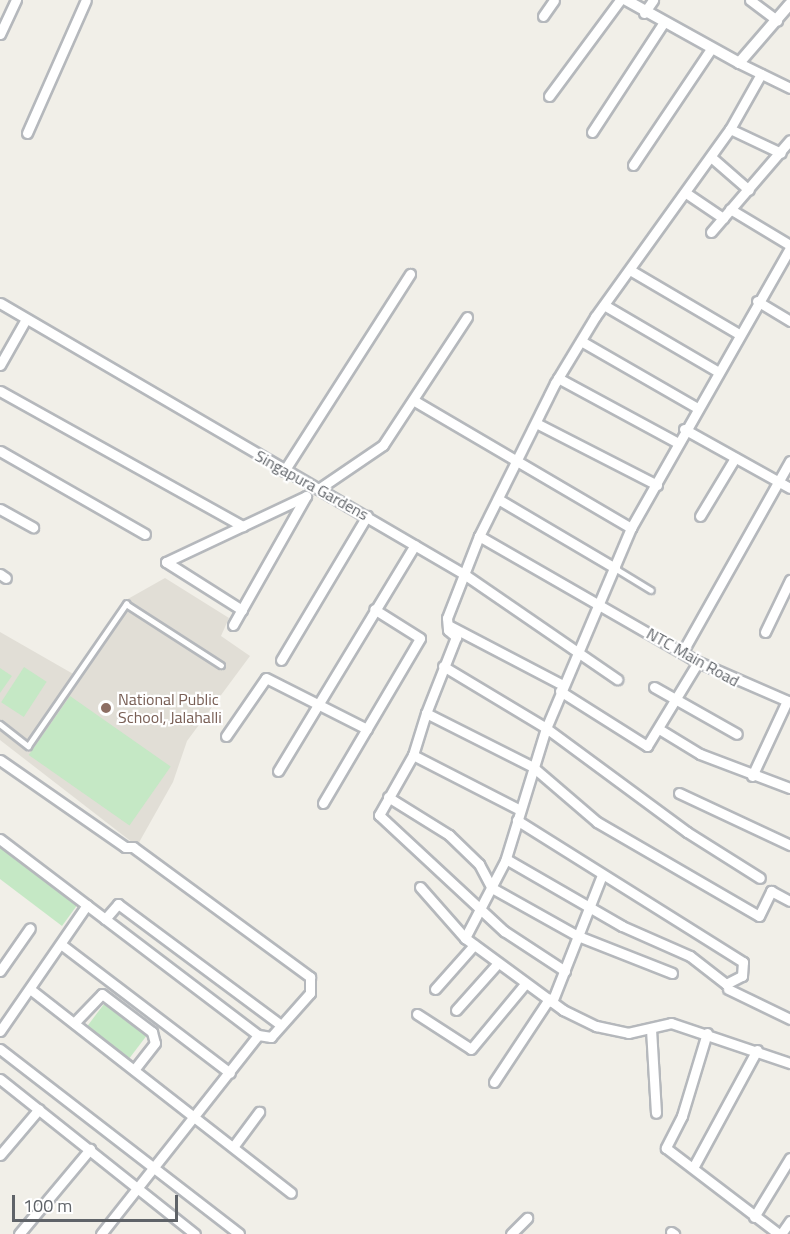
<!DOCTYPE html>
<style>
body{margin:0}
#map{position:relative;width:790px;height:1234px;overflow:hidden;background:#f1efe8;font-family:"Titillium Web",sans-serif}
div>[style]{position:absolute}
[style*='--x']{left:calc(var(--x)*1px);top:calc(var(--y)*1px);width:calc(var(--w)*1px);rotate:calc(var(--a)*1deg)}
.education>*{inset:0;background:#e1ded6}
.green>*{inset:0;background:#c5e8c5;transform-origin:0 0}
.roads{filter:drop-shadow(2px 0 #b5b8bc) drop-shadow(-2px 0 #b5b8bc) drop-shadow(0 2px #b5b8bc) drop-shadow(0 -2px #b5b8bc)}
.service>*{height:4.5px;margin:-2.25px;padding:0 2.25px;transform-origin:2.25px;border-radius:2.25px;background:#fff}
.minor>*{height:9px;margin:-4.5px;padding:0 4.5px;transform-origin:4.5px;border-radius:4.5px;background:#fff}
.tertiary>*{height:10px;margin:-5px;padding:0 5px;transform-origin:5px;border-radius:5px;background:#fff}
.dots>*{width:16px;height:16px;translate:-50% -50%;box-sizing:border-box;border:3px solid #fff;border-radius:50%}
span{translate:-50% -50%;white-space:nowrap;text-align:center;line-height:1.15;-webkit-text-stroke:4.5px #fff;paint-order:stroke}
.street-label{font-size:16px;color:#5f6368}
.education-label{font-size:16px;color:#785e54}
.left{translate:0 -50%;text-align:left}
.scale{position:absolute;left:12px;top:1195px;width:166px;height:27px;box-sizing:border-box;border:3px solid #5f6368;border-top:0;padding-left:8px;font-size:18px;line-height:21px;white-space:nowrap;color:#5f6368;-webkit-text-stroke:4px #fff;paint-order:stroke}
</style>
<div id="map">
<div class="education">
<i style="clip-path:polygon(165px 578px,229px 618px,221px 636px,250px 656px,187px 741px,173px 782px,137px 846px,0 740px,0 632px,75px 675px,126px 600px)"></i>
</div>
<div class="green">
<i style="left:24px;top:667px;width:27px;height:42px;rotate:33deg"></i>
<i style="clip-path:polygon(0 668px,12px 676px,0 693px)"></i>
<i style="left:70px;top:696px;width:123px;height:72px;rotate:35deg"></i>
<i style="clip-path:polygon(0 844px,78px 904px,62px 926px,0 879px)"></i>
<i style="left:104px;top:1004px;width:53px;height:30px;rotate:37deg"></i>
</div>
<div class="roads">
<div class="service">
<i style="--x:615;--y:568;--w:42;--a:31.4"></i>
<i style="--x:0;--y:724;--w:36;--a:38"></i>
<i style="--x:28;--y:746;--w:173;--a:-55.4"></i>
<i style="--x:126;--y:604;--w:113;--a:32.7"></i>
</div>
<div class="minor">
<i style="--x:750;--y:0;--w:34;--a:37"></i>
<i style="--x:644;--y:13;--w:16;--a:-55"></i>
<i style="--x:543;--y:16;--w:19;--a:-55"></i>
<i style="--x:0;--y:34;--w:38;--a:-65"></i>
<i style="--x:739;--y:63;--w:57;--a:26.1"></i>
<i style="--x:761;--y:74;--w:63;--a:119.4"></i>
<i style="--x:730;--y:129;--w:231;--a:125.7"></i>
<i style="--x:595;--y:317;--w:77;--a:121.2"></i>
<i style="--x:555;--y:383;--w:171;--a:116.4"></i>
<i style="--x:479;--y:536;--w:88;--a:111.3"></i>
<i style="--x:447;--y:618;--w:12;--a:85"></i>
<i style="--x:448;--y:630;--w:11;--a:41"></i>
<i style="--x:456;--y:637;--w:82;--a:111.5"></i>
<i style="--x:426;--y:713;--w:120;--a:26.8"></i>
<i style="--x:533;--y:767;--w:84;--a:40.7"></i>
<i style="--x:597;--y:822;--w:187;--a:30.1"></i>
<i style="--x:759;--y:916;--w:28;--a:-64"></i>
<i style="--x:771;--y:891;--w:21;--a:28"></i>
<i style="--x:549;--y:96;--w:119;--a:-53.5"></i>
<i style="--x:730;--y:129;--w:56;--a:25.2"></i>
<i style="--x:592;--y:132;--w:128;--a:-56.8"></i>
<i style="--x:27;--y:133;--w:145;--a:-66.1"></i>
<i style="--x:711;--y:157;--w:50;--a:41"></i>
<i style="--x:633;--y:165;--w:140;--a:-56.1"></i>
<i style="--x:686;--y:193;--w:45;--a:34"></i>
<i style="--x:730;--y:209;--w:70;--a:31"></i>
<i style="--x:711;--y:232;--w:121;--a:-49.3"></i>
<i style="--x:790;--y:248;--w:322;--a:119.6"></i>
<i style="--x:631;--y:528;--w:217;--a:113"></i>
<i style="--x:546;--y:728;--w:139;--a:107.1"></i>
<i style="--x:505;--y:861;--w:87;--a:117.5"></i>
<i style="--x:465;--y:938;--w:122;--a:36.3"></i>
<i style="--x:563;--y:1010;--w:37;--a:26"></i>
<i style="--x:596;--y:1026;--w:33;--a:12"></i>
<i style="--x:628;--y:1033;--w:44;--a:-13.1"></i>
<i style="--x:671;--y:1023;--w:126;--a:18.6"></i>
<i style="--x:630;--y:270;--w:126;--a:30.4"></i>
<i style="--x:757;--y:301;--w:39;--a:31"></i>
<i style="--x:0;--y:303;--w:537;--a:30.29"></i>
<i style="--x:464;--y:574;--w:186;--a:34.5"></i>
<i style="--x:604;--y:305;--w:131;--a:30.3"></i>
<i style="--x:581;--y:341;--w:133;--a:29.9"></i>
<i style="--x:0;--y:365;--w:53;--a:-60.5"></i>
<i style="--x:558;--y:378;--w:136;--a:28.4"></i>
<i style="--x:0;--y:391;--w:278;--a:29.1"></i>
<i style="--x:413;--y:400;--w:253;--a:30.4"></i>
<i style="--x:536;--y:423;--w:136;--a:27.1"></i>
<i style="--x:684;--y:429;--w:121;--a:29.1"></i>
<i style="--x:0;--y:451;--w:167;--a:29.8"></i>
<i style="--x:284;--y:471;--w:234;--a:-57.4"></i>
<i style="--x:320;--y:488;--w:76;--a:-34.3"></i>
<i style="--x:383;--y:445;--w:153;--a:-56.7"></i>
<i style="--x:498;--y:499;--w:136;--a:30.5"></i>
<i style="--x:0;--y:509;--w:38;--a:29"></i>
<i style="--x:700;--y:516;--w:68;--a:-58.9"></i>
<i style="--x:479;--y:536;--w:253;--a:29.9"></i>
<i style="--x:698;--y:662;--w:100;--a:23.5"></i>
<i style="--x:0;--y:574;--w:7;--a:34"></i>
<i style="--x:242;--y:610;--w:90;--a:-147.7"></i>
<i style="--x:166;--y:562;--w:155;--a:-25.2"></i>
<i style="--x:233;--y:625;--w:148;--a:-60.5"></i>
<i style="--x:448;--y:625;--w:130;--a:27.6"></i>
<i style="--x:765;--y:632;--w:58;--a:-64.3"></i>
<i style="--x:683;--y:651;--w:218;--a:-60.6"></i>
<i style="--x:281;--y:660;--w:168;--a:-59.2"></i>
<i style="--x:443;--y:666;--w:120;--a:31"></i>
<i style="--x:546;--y:728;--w:175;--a:36.4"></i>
<i style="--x:687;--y:832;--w:86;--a:32.2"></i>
<i style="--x:654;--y:687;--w:95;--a:29.5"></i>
<i style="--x:560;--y:691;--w:103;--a:32.3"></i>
<i style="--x:647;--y:746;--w:98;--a:-58.7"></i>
<i style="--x:426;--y:713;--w:44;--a:107.2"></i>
<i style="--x:413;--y:755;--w:69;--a:119.5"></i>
<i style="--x:379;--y:815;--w:171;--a:42.9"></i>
<i style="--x:504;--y:931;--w:73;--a:33.3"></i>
<i style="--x:659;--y:729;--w:48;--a:31.4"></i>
<i style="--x:700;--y:754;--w:96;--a:20.7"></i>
<i style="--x:226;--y:736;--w:70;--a:-55.4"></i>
<i style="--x:266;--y:678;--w:113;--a:26.8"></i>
<i style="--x:413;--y:755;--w:120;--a:27.2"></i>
<i style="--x:0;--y:760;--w:152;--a:34.8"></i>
<i style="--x:125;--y:847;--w:8;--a:0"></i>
<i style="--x:133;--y:847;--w:220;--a:36.3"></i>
<i style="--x:310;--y:977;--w:16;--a:90"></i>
<i style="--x:310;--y:993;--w:59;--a:131.6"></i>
<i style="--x:271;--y:1037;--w:13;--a:-171"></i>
<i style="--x:258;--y:1035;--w:324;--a:-142.8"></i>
<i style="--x:278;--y:771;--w:264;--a:-58.8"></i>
<i style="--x:752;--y:776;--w:83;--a:-65"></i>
<i style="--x:679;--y:793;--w:123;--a:25.1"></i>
<i style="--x:388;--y:797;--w:72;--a:31.9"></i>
<i style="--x:449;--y:835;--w:42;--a:44"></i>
<i style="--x:479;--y:864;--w:27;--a:62"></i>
<i style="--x:492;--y:888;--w:98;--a:29.2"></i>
<i style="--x:578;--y:936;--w:101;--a:21.5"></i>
<i style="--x:323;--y:803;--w:191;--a:-59.5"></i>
<i style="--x:420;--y:638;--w:54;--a:-147.8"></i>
<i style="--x:506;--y:859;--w:134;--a:30"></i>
<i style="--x:622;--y:926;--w:74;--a:23.8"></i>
<i style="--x:690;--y:956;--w:46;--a:37.9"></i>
<i style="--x:726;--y:984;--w:18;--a:-27"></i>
<i style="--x:742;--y:976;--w:14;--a:-86"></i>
<i style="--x:743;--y:962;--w:267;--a:-147.9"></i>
<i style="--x:420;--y:887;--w:68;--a:48.6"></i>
<i style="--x:105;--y:919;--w:20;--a:-49"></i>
<i style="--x:118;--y:904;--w:203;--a:36.6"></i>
<i style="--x:62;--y:945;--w:211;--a:37.3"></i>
<i style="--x:0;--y:971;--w:52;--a:-55.1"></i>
<i style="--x:30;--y:989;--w:331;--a:38"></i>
<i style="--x:435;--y:989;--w:59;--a:-48.4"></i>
<i style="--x:728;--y:989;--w:69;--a:25.8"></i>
<i style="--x:552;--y:1002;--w:136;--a:-68.5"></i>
<i style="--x:456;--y:1010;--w:63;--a:-48.2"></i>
<i style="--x:417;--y:1014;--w:64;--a:32.9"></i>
<i style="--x:471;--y:1049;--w:85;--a:-50.3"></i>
<i style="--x:74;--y:1023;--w:40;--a:-46"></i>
<i style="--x:102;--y:994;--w:63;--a:37.2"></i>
<i style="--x:152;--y:1032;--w:11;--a:75"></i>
<i style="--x:155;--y:1043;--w:34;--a:128"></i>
<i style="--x:651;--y:1029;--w:84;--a:86.6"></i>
<i style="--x:0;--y:1031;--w:153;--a:-55.4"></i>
<i style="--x:707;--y:1033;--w:87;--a:106.8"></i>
<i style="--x:682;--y:1116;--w:36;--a:117"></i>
<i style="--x:666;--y:1148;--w:142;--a:37.3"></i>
<i style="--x:0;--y:1049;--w:302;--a:37.7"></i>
<i style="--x:0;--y:1079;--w:249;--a:38.5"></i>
<i style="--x:494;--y:1082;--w:100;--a:-56.5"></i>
<i style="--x:233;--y:1147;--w:44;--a:-53.4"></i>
<i style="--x:0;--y:1155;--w:60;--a:-49.7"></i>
<i style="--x:694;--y:1166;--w:132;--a:-61.5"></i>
<i style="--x:754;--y:1217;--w:69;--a:-58.6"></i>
<i style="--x:671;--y:1232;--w:4;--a:34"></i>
<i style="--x:19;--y:1234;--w:111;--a:-50.1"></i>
<i style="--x:101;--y:1234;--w:253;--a:-51.7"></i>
<i style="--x:511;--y:1234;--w:23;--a:-45"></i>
<i style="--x:781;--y:1234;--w:16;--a:-55"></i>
</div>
<div class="tertiary">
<i style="--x:626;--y:0;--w:129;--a:29.1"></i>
<i style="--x:739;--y:63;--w:78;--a:-49.2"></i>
</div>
</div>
<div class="dots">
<i style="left:106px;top:708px;background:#8d6e63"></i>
</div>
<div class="street-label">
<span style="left:312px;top:485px;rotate:29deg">Singapura Gardens</span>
<span style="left:693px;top:657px;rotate:29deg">NTC Main Road</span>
</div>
<div class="education-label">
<span class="left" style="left:118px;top:708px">National Public<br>School, Jalahalli</span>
</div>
<div class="scale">100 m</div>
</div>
